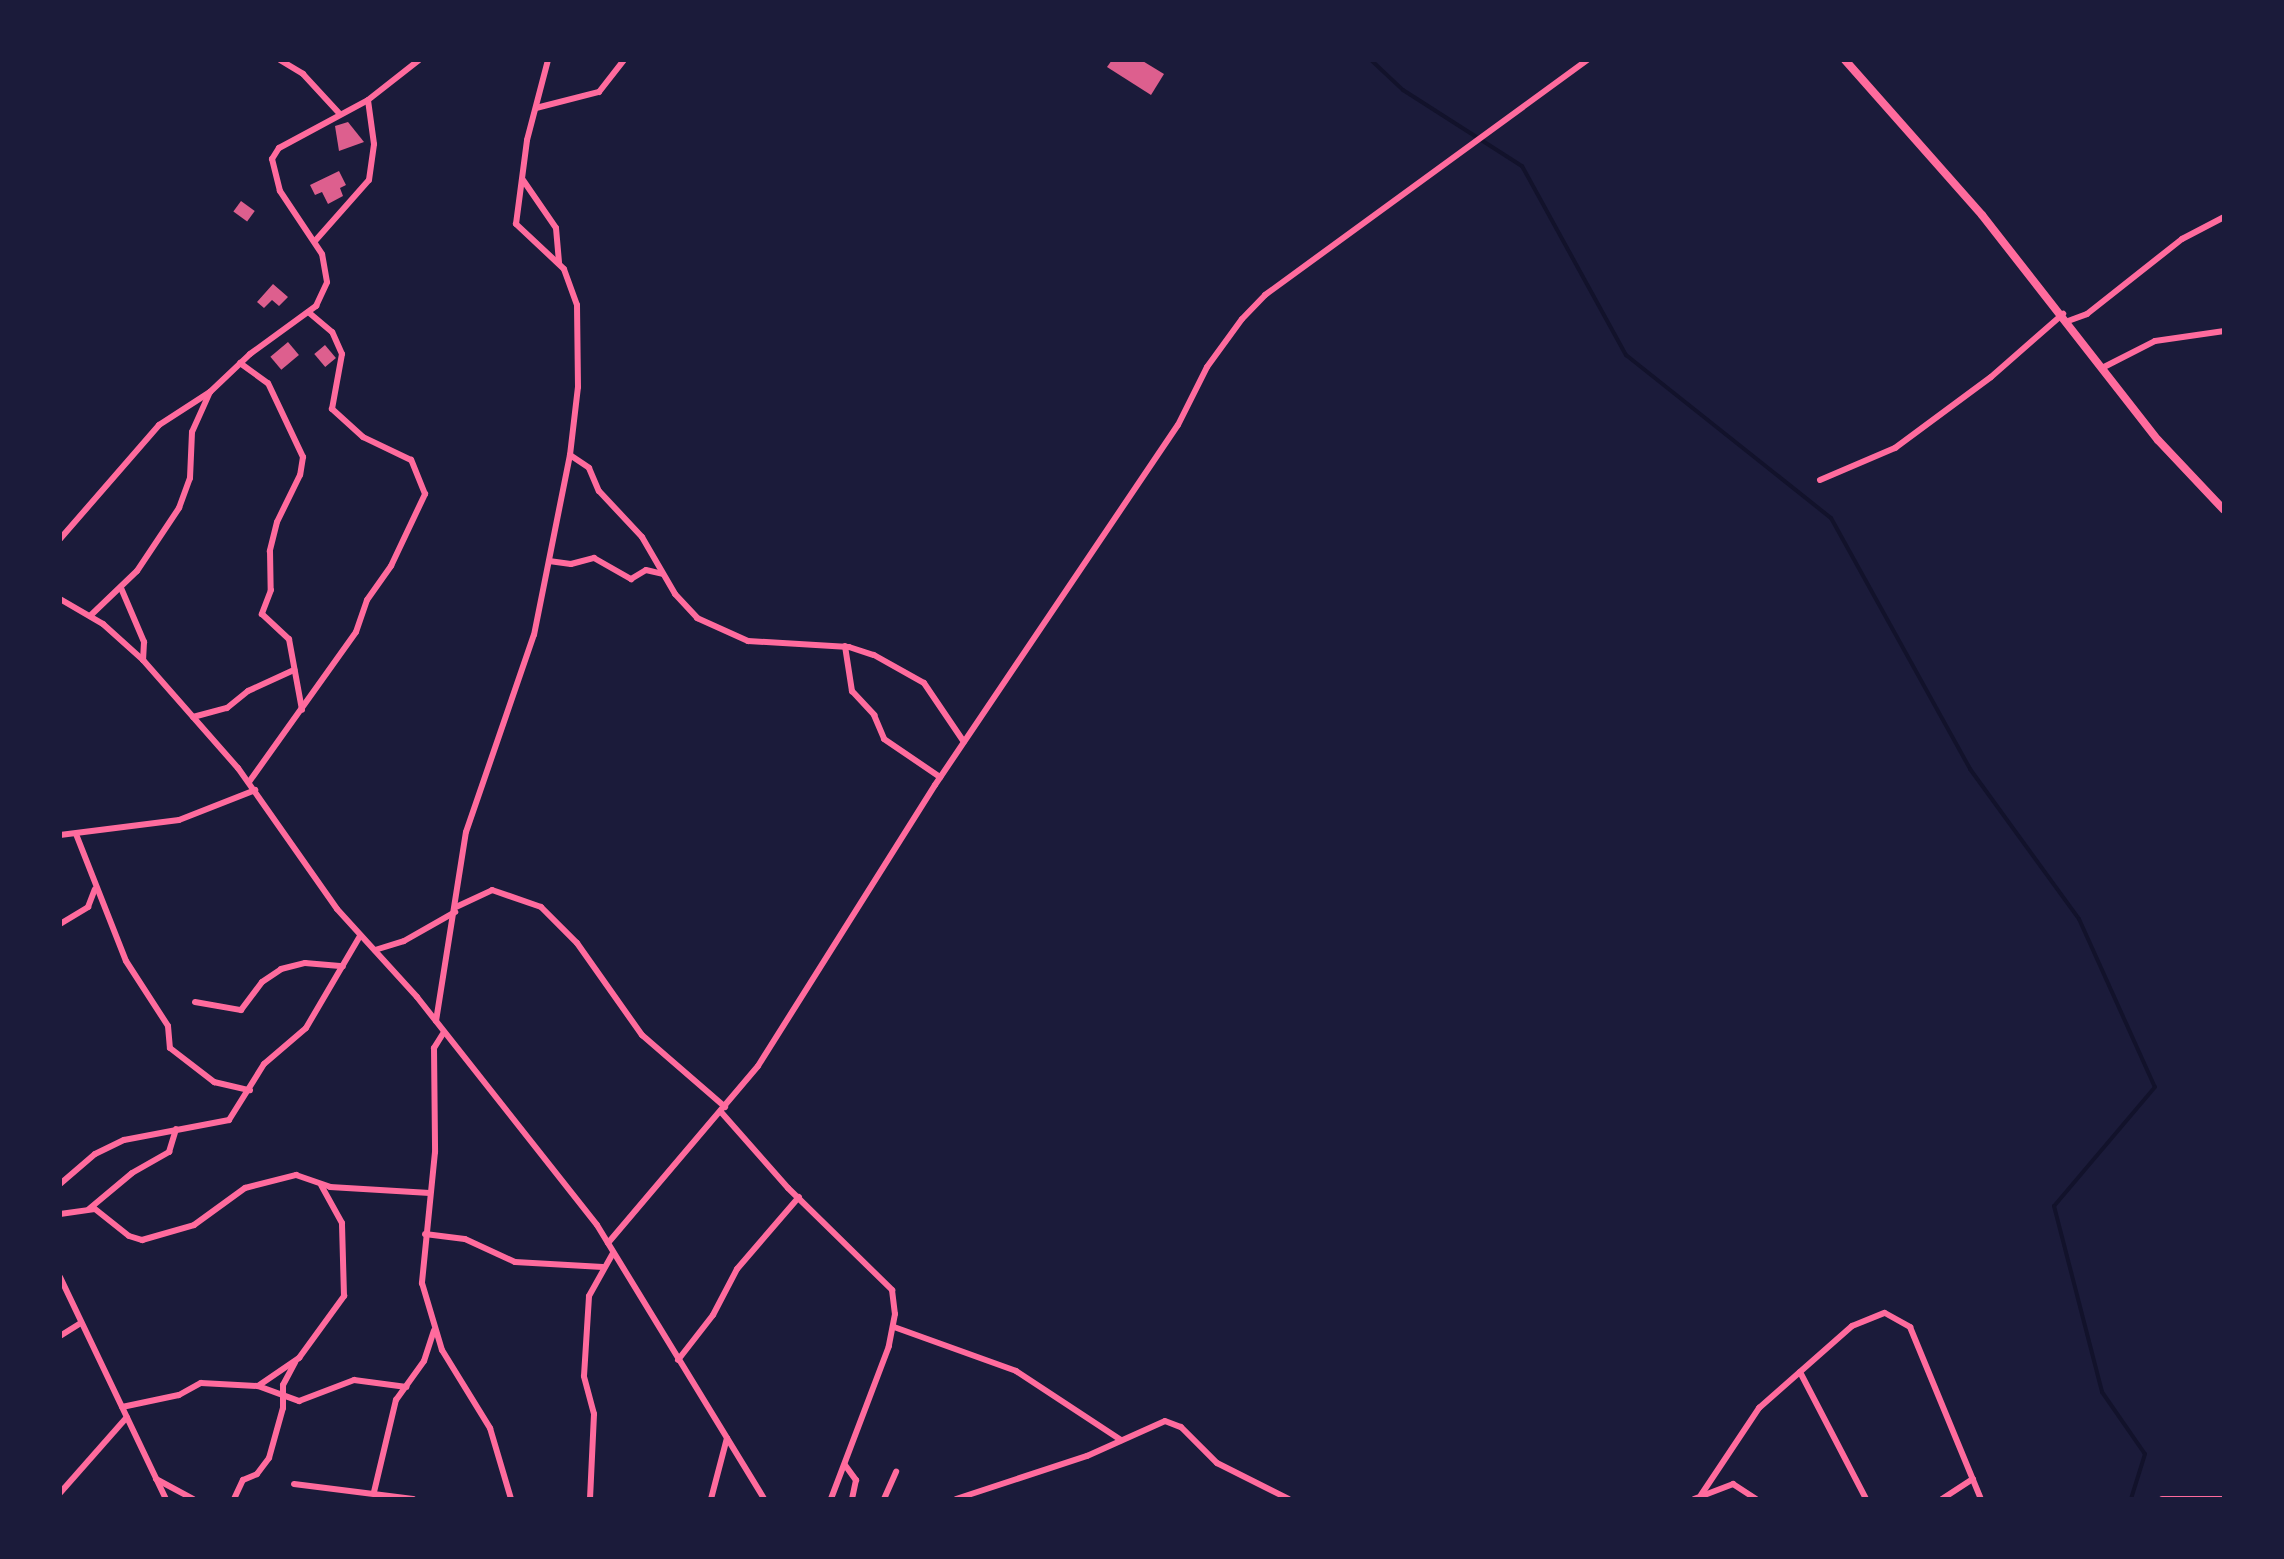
<!DOCTYPE html>
<style>
body{margin:0}
#map{position:relative;width:2284px;height:1559px;overflow:hidden;background:#1b1b3a;font-family:Figtree,sans-serif}
div>[style]{position:absolute}
[style*='--x']{left:calc(var(--x)*1px);top:calc(var(--y)*1px);width:calc(var(--w)*1px);rotate:calc(var(--a)*1deg)}
.stream>*{height:4px;margin:-2px;padding:0 2px;transform-origin:2px;border-radius:2px;background:#12122b}
.building>*{inset:0;background:#dd5f8e;transform-origin:0 0}
.minor>*{height:6px;margin:-3px;padding:0 3px;transform-origin:3px;border-radius:3px;background:#ff6b9d}
.tertiary>*{height:8px;margin:-4px;padding:0 4px;transform-origin:4px;border-radius:4px;background:#ff6b9d}
span{translate:-50% -50%;white-space:nowrap;text-align:center;line-height:1.15;-webkit-text-stroke:7px #1b1b3a;paint-order:stroke}
.frame{position:absolute;inset:0;border:62px solid #1b1b3a;pointer-events:none}
</style>
<div id="map">
<div class="stream">
<i style="--x:1371;--y:60;--w:44;--a:43.2"></i>
<i style="--x:1403;--y:90;--w:141;--a:32.6"></i>
<i style="--x:1522;--y:166;--w:216;--a:61.2"></i>
<i style="--x:1626;--y:355;--w:262;--a:38.5"></i>
<i style="--x:1831;--y:518;--w:287;--a:61"></i>
<i style="--x:1970;--y:769;--w:185;--a:54"></i>
<i style="--x:2079;--y:919;--w:184;--a:65.7"></i>
<i style="--x:2155;--y:1087;--w:156;--a:130.3"></i>
<i style="--x:2054;--y:1206;--w:192;--a:75.5"></i>
<i style="--x:2102;--y:1392;--w:75;--a:55.3"></i>
<i style="--x:2145;--y:1454;--w:47;--a:107.3"></i>
</div>
<div class="building">
<i style="clip-path:polygon(1112px 60px,1141px 60px,1164px 74px,1151px 95px,1107px 67px)"></i>
<i style="clip-path:polygon(348px 122px,364px 142px,339px 151px,335px 126px)"></i>
<i style="clip-path:polygon(339px 171px,346px 185px,340px 188px,343px 196px,328px 204px,322px 192px,315px 195px,310px 185px)"></i>
<i style="left:241px;top:201px;width:17px;height:13px;rotate:36deg"></i>
<i style="clip-path:polygon(273px 284px,288px 297px,279px 306px,272px 300px,264px 308px,257px 302px)"></i>
<i style="left:288px;top:342px;width:17px;height:23px;rotate:50deg"></i>
<i style="left:325px;top:345px;width:17px;height:14px;rotate:50deg"></i>
</div>
<div class="minor">
<i style="--x:280;--y:60;--w:27;--a:31"></i>
<i style="--x:303;--y:74;--w:53;--a:47.3"></i>
<i style="--x:536;--y:108;--w:65;--a:-14.3"></i>
<i style="--x:599;--y:92;--w:41;--a:-52"></i>
<i style="--x:523;--y:180;--w:58;--a:55.5"></i>
<i style="--x:556;--y:228;--w:35;--a:85"></i>
<i style="--x:315;--y:241;--w:81;--a:-48.5"></i>
<i style="--x:369;--y:180;--w:36;--a:-82"></i>
<i style="--x:374;--y:144;--w:44;--a:-97.8"></i>
<i style="--x:2068;--y:321;--w:20;--a:-20"></i>
<i style="--x:2087;--y:314;--w:121;--a:-38.3"></i>
<i style="--x:2182;--y:239;--w:47;--a:-27.6"></i>
<i style="--x:240;--y:363;--w:34;--a:36"></i>
<i style="--x:268;--y:383;--w:82;--a:64.7"></i>
<i style="--x:303;--y:457;--w:18;--a:99"></i>
<i style="--x:300;--y:475;--w:52;--a:116.1"></i>
<i style="--x:277;--y:522;--w:30;--a:104"></i>
<i style="--x:270;--y:551;--w:39;--a:89"></i>
<i style="--x:271;--y:590;--w:26;--a:111"></i>
<i style="--x:262;--y:614;--w:37;--a:43"></i>
<i style="--x:289;--y:639;--w:72;--a:79.6"></i>
<i style="--x:2104;--y:367;--w:57;--a:-27"></i>
<i style="--x:2155;--y:341;--w:70;--a:-8.2"></i>
<i style="--x:570;--y:455;--w:23;--a:34"></i>
<i style="--x:589;--y:468;--w:25;--a:67"></i>
<i style="--x:599;--y:491;--w:63;--a:46.9"></i>
<i style="--x:642;--y:537;--w:66;--a:59.9"></i>
<i style="--x:675;--y:594;--w:33;--a:47"></i>
<i style="--x:697;--y:618;--w:56;--a:24.3"></i>
<i style="--x:748;--y:641;--w:101;--a:3.4"></i>
<i style="--x:849;--y:647;--w:26;--a:18"></i>
<i style="--x:874;--y:655;--w:57;--a:29.2"></i>
<i style="--x:924;--y:683;--w:71;--a:55.9"></i>
<i style="--x:1820;--y:480;--w:82;--a:-23.1"></i>
<i style="--x:1895;--y:448;--w:119;--a:-36.5"></i>
<i style="--x:1991;--y:377;--w:96;--a:-41.2"></i>
<i style="--x:60;--y:539;--w:151;--a:-49"></i>
<i style="--x:159;--y:425;--w:61;--a:-32.9"></i>
<i style="--x:210;--y:392;--w:55;--a:-43.5"></i>
<i style="--x:250;--y:354;--w:82;--a:-36"></i>
<i style="--x:316;--y:306;--w:26;--a:-65"></i>
<i style="--x:327;--y:282;--w:28;--a:-100"></i>
<i style="--x:322;--y:254;--w:76;--a:-123.7"></i>
<i style="--x:280;--y:191;--w:33;--a:-104"></i>
<i style="--x:272;--y:159;--w:13;--a:-58"></i>
<i style="--x:279;--y:148;--w:101;--a:-28.3"></i>
<i style="--x:368;--y:100;--w:65;--a:-38.1"></i>
<i style="--x:549;--y:561;--w:22;--a:8"></i>
<i style="--x:571;--y:564;--w:24;--a:-15"></i>
<i style="--x:594;--y:558;--w:43;--a:29.6"></i>
<i style="--x:631;--y:579;--w:17;--a:-31"></i>
<i style="--x:646;--y:570;--w:17;--a:13"></i>
<i style="--x:121;--y:588;--w:59;--a:66.9"></i>
<i style="--x:144;--y:642;--w:18;--a:93"></i>
<i style="--x:60;--y:599;--w:50;--a:30.2"></i>
<i style="--x:103;--y:624;--w:54;--a:42"></i>
<i style="--x:143;--y:660;--w:144;--a:48.7"></i>
<i style="--x:238;--y:768;--w:172;--a:54.9"></i>
<i style="--x:337;--y:909;--w:119;--a:47.7"></i>
<i style="--x:417;--y:997;--w:290;--a:51.7"></i>
<i style="--x:597;--y:1225;--w:321;--a:58.6"></i>
<i style="--x:90;--y:616;--w:65;--a:-43.8"></i>
<i style="--x:137;--y:571;--w:76;--a:-56.3"></i>
<i style="--x:179;--y:508;--w:32;--a:-70"></i>
<i style="--x:190;--y:478;--w:46;--a:-87.5"></i>
<i style="--x:192;--y:432;--w:44;--a:-65.8"></i>
<i style="--x:845;--y:646;--w:46;--a:81.2"></i>
<i style="--x:852;--y:691;--w:33;--a:47"></i>
<i style="--x:874;--y:715;--w:26;--a:67"></i>
<i style="--x:884;--y:739;--w:68;--a:34.2"></i>
<i style="--x:193;--y:717;--w:35;--a:-15"></i>
<i style="--x:227;--y:708;--w:27;--a:-39"></i>
<i style="--x:248;--y:691;--w:51;--a:-24.5"></i>
<i style="--x:249;--y:782;--w:184;--a:-54.5"></i>
<i style="--x:356;--y:632;--w:34;--a:-71"></i>
<i style="--x:367;--y:600;--w:42;--a:-54.8"></i>
<i style="--x:391;--y:566;--w:80;--a:-64.7"></i>
<i style="--x:425;--y:494;--w:37;--a:-112"></i>
<i style="--x:411;--y:460;--w:53;--a:-154.4"></i>
<i style="--x:363;--y:437;--w:42;--a:-137.9"></i>
<i style="--x:332;--y:409;--w:56;--a:-79.7"></i>
<i style="--x:342;--y:354;--w:24;--a:-114"></i>
<i style="--x:332;--y:332;--w:31;--a:-140"></i>
<i style="--x:76;--y:834;--w:136;--a:68.5"></i>
<i style="--x:126;--y:961;--w:77;--a:57.1"></i>
<i style="--x:168;--y:1026;--w:22;--a:85"></i>
<i style="--x:170;--y:1048;--w:56;--a:37.7"></i>
<i style="--x:214;--y:1082;--w:37;--a:13"></i>
<i style="--x:60;--y:835;--w:120;--a:-7.2"></i>
<i style="--x:179;--y:820;--w:82;--a:-21.5"></i>
<i style="--x:456;--y:907;--w:40;--a:-25"></i>
<i style="--x:492;--y:890;--w:52;--a:19.1"></i>
<i style="--x:541;--y:907;--w:51;--a:45"></i>
<i style="--x:577;--y:943;--w:113;--a:54.8"></i>
<i style="--x:642;--y:1035;--w:110;--a:40.9"></i>
<i style="--x:60;--y:924;--w:33;--a:-31"></i>
<i style="--x:88;--y:907;--w:19;--a:-69"></i>
<i style="--x:375;--y:950;--w:30;--a:-17"></i>
<i style="--x:404;--y:941;--w:59;--a:-29.6"></i>
<i style="--x:195;--y:1002;--w:47;--a:9.9"></i>
<i style="--x:241;--y:1010;--w:35;--a:-53"></i>
<i style="--x:262;--y:982;--w:23;--a:-34"></i>
<i style="--x:281;--y:969;--w:25;--a:-14"></i>
<i style="--x:305;--y:963;--w:38;--a:5"></i>
<i style="--x:436;--y:1021;--w:191;--a:-81"></i>
<i style="--x:466;--y:832;--w:208;--a:-71"></i>
<i style="--x:534;--y:635;--w:184;--a:-78.7"></i>
<i style="--x:570;--y:455;--w:68;--a:-83.3"></i>
<i style="--x:578;--y:387;--w:82;--a:-90.7"></i>
<i style="--x:577;--y:305;--w:38;--a:-110"></i>
<i style="--x:564;--y:269;--w:66;--a:-136.8"></i>
<i style="--x:516;--y:224;--w:85;--a:-82.5"></i>
<i style="--x:527;--y:140;--w:83;--a:-75.3"></i>
<i style="--x:444;--y:1032;--w:19;--a:122"></i>
<i style="--x:434;--y:1048;--w:104;--a:89.4"></i>
<i style="--x:435;--y:1152;--w:132;--a:95.7"></i>
<i style="--x:422;--y:1283;--w:70;--a:73.4"></i>
<i style="--x:442;--y:1350;--w:92;--a:58.4"></i>
<i style="--x:490;--y:1428;--w:74;--a:73.5"></i>
<i style="--x:721;--y:1112;--w:101;--a:48.6"></i>
<i style="--x:788;--y:1188;--w:146;--a:44.4"></i>
<i style="--x:892;--y:1290;--w:24;--a:83"></i>
<i style="--x:895;--y:1314;--w:33;--a:101"></i>
<i style="--x:889;--y:1346;--w:164;--a:110.8"></i>
<i style="--x:60;--y:1184;--w:46;--a:-40.6"></i>
<i style="--x:95;--y:1154;--w:32;--a:-26"></i>
<i style="--x:124;--y:1140;--w:107;--a:-10.8"></i>
<i style="--x:229;--y:1120;--w:66;--a:-58"></i>
<i style="--x:264;--y:1064;--w:55;--a:-40.6"></i>
<i style="--x:306;--y:1028;--w:107;--a:-59.6"></i>
<i style="--x:89;--y:1209;--w:56;--a:-39.9"></i>
<i style="--x:132;--y:1173;--w:43;--a:-29.6"></i>
<i style="--x:169;--y:1152;--w:24;--a:-73"></i>
<i style="--x:60;--y:1214;--w:35;--a:-8"></i>
<i style="--x:95;--y:1209;--w:43;--a:38.5"></i>
<i style="--x:129;--y:1236;--w:14;--a:17"></i>
<i style="--x:142;--y:1240;--w:54;--a:-16.1"></i>
<i style="--x:194;--y:1225;--w:63;--a:-36"></i>
<i style="--x:245;--y:1188;--w:53;--a:-14.3"></i>
<i style="--x:296;--y:1175;--w:36;--a:19"></i>
<i style="--x:330;--y:1187;--w:100;--a:3.4"></i>
<i style="--x:425;--y:1234;--w:40;--a:7.1"></i>
<i style="--x:465;--y:1239;--w:55;--a:24.7"></i>
<i style="--x:515;--y:1262;--w:88;--a:3.3"></i>
<i style="--x:608;--y:1243;--w:232;--a:-49.7"></i>
<i style="--x:758;--y:1066;--w:332;--a:-57.8"></i>
<i style="--x:935;--y:785;--w:434;--a:-56"></i>
<i style="--x:1178;--y:425;--w:65;--a:-63.4"></i>
<i style="--x:1207;--y:367;--w:59;--a:-53.9"></i>
<i style="--x:1242;--y:319;--w:33;--a:-46"></i>
<i style="--x:1265;--y:295;--w:399;--a:-36.1"></i>
<i style="--x:60;--y:1277;--w:246;--a:64.5"></i>
<i style="--x:894;--y:1327;--w:130;--a:19.8"></i>
<i style="--x:1016;--y:1371;--w:126;--a:33.3"></i>
<i style="--x:60;--y:1336;--w:25;--a:-32"></i>
<i style="--x:678;--y:1360;--w:57;--a:-52.1"></i>
<i style="--x:713;--y:1315;--w:52;--a:-62.4"></i>
<i style="--x:737;--y:1269;--w:95;--a:-49.3"></i>
<i style="--x:1800;--y:1372;--w:143;--a:62.5"></i>
<i style="--x:258;--y:1386;--w:44;--a:20.1"></i>
<i style="--x:299;--y:1401;--w:59;--a:-20.9"></i>
<i style="--x:354;--y:1380;--w:53;--a:7.5"></i>
<i style="--x:122;--y:1407;--w:58;--a:-11.9"></i>
<i style="--x:179;--y:1395;--w:25;--a:-29"></i>
<i style="--x:201;--y:1383;--w:57;--a:3"></i>
<i style="--x:258;--y:1386;--w:50;--a:-34.3"></i>
<i style="--x:299;--y:1358;--w:77;--a:-54"></i>
<i style="--x:344;--y:1296;--w:73;--a:-91.6"></i>
<i style="--x:342;--y:1223;--w:43;--a:-118.9"></i>
<i style="--x:845;--y:1465;--w:19;--a:54"></i>
<i style="--x:856;--y:1480;--w:19;--a:102"></i>
<i style="--x:156;--y:1479;--w:42;--a:28.4"></i>
<i style="--x:294;--y:1484;--w:120;--a:7.2"></i>
<i style="--x:374;--y:1492;--w:95;--a:-76.6"></i>
<i style="--x:396;--y:1400;--w:48;--a:-54.3"></i>
<i style="--x:424;--y:1361;--w:32;--a:-72"></i>
<i style="--x:60;--y:1493;--w:101;--a:-48.6"></i>
<i style="--x:1701;--y:1495;--w:105;--a:-56.3"></i>
<i style="--x:1759;--y:1408;--w:124;--a:-41.4"></i>
<i style="--x:1852;--y:1326;--w:35;--a:-22"></i>
<i style="--x:1885;--y:1313;--w:29;--a:29"></i>
<i style="--x:1910;--y:1327;--w:186;--a:67.6"></i>
<i style="--x:234;--y:1499;--w:21;--a:-65"></i>
<i style="--x:243;--y:1480;--w:15;--a:-23"></i>
<i style="--x:257;--y:1474;--w:20;--a:-53"></i>
<i style="--x:269;--y:1458;--w:52;--a:-74.4"></i>
<i style="--x:283;--y:1408;--w:23;--a:-90"></i>
<i style="--x:283;--y:1385;--w:26;--a:-62"></i>
<i style="--x:590;--y:1499;--w:85;--a:-87.3"></i>
<i style="--x:594;--y:1414;--w:39;--a:-105"></i>
<i style="--x:584;--y:1376;--w:80;--a:-86.4"></i>
<i style="--x:589;--y:1296;--w:49;--a:-60.8"></i>
<i style="--x:711;--y:1499;--w:63;--a:-75.3"></i>
<i style="--x:884;--y:1499;--w:30;--a:-66"></i>
<i style="--x:956;--y:1499;--w:138;--a:-18.2"></i>
<i style="--x:1087;--y:1456;--w:85;--a:-24.2"></i>
<i style="--x:1165;--y:1421;--w:17;--a:21"></i>
<i style="--x:1181;--y:1427;--w:51;--a:45"></i>
<i style="--x:1217;--y:1463;--w:80;--a:26.6"></i>
<i style="--x:1694;--y:1499;--w:42;--a:-21"></i>
<i style="--x:1733;--y:1484;--w:27;--a:33"></i>
<i style="--x:1942;--y:1499;--w:37;--a:-33"></i>
<i style="--x:2162;--y:1499;--w:62;--a:0"></i>
</div>
<div class="tertiary">
<i style="--x:1845;--y:60;--w:207;--a:48.5"></i>
<i style="--x:1982;--y:215;--w:286;--a:52"></i>
<i style="--x:2158;--y:440;--w:96;--a:46.7"></i>
</div>
<div class="frame"></div>
</div>
